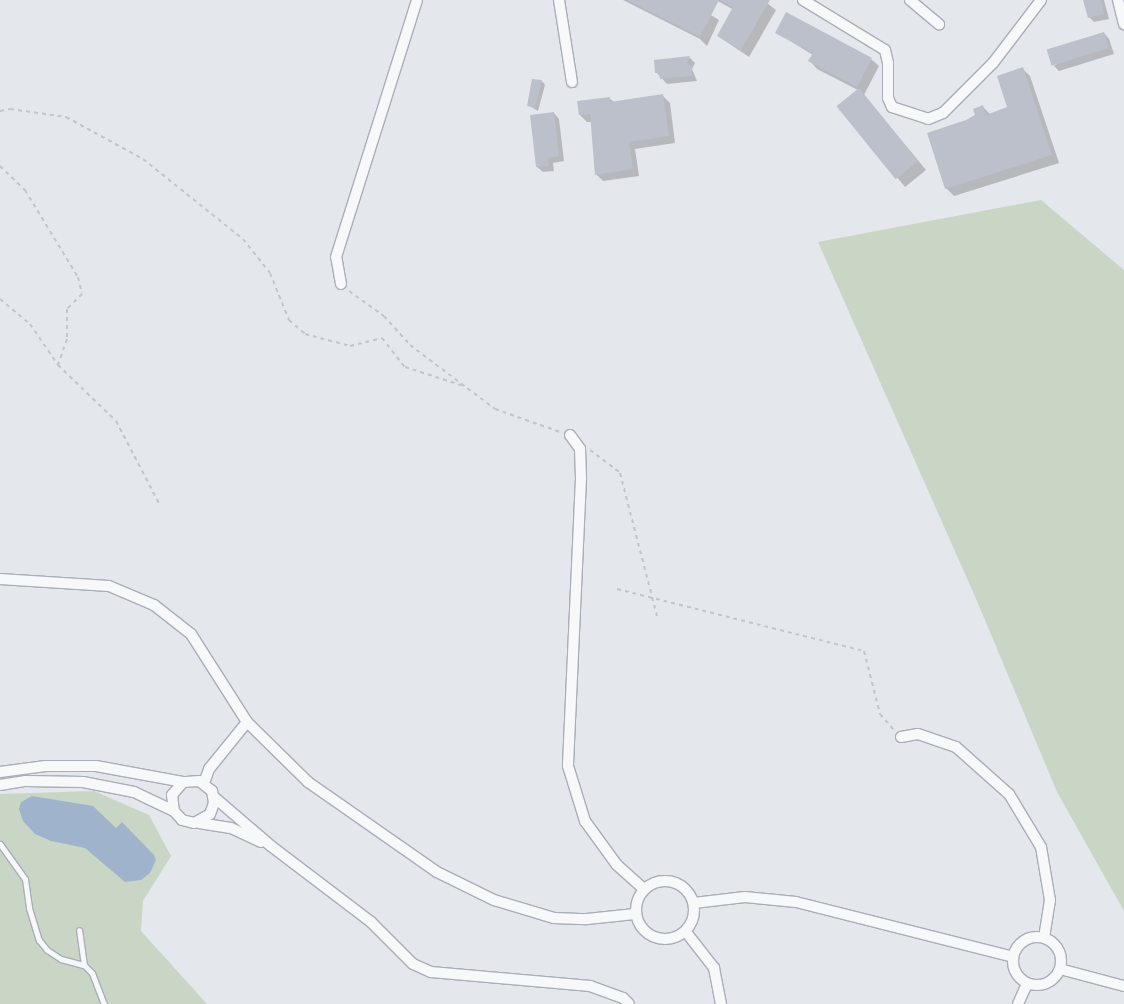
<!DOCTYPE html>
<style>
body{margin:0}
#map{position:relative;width:1124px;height:1004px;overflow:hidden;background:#e4e7ec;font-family:"DejaVu Sans",sans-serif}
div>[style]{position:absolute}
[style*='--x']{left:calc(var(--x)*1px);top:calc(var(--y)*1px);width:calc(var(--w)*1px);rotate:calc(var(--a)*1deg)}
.green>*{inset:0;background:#c9d6c5}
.water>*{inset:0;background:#9fb4cc}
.shadow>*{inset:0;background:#0003}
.building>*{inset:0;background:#bbc0ca;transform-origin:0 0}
.path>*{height:2px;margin-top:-1px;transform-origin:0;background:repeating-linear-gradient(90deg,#c2c5cb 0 4px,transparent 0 8px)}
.roads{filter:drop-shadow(1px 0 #a9aeb7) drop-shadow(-1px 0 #a9aeb7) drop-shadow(0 1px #a9aeb7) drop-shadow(0 -1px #a9aeb7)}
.lane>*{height:5px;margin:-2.5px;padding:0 2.5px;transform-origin:2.5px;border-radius:2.5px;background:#f7f8fa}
.street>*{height:10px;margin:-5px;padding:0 5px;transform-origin:5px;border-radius:5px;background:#f7f8fa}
.street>.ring{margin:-5px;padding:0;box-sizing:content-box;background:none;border:10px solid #f7f8fa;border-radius:50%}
span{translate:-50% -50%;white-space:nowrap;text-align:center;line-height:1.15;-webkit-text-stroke:4.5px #f4f6f9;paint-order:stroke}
</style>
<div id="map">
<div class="green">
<i style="clip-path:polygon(1041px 200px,1124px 270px,1124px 911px,1057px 792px,977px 601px,818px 242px)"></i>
<i style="clip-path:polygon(94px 791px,149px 815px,171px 856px,143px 901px,141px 931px,207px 1004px,0 1004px,0 794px)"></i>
</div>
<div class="water">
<i style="clip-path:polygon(32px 796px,93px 806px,116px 828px,122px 822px,154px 855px,156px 860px,150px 873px,141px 880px,125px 882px,85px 848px,51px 841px,35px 834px,23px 821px,19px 809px,21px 802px)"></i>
</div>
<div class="shadow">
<i style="clip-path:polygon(623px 0,686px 0,719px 20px,707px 46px,700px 39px)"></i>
<i style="clip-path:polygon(716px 0,763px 0,776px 10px,749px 57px,718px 36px,734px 10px)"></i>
<i style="clip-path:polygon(1084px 0,1104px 0,1109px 19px,1094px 22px,1089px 17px)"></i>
<i style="clip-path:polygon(777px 33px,871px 59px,879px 66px,864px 95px,926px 170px,905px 187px,838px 106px,858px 90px,817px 69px,810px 61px,813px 55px)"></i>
<i style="clip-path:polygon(1104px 33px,1109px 39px,1114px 54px,1059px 71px,1054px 66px)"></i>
<i style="clip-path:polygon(690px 58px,695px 63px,692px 69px,697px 81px,667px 84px,656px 72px,655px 61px)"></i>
<i style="clip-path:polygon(1023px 69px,1030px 76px,1059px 163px,954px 196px,946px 188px,966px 121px,976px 115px,982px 106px,990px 114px,1008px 108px)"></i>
<i style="clip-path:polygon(542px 81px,545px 85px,538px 111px,528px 105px)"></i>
<i style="clip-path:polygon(663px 96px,670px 103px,675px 143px,635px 149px,639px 176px,603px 181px,596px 174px,592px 122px,587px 122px,580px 115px,579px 102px,609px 98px,614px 102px)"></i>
<i style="clip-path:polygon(554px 113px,559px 119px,564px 161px,553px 163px,554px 171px,543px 172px,537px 167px)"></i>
</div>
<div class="building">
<i style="clip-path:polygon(627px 0,719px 0,700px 37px)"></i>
<i style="clip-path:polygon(720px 0,770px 0,741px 50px,717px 36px,733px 7px)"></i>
<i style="clip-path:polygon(1083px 0,1101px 0,1104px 14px,1088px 18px)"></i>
<i style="clip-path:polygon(786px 12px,872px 58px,857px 87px,808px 61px,813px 53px,775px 33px)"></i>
<i style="left:1104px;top:32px;width:17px;height:60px;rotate:73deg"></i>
<i style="clip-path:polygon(690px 56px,687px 64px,692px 66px,692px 76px,660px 79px,659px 73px,655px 73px,654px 60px)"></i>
<i style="clip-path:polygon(1023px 67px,1052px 155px,945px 189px,927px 133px,966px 120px,975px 115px,973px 109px,983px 105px,986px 115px,1007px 107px,997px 76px)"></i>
<i style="clip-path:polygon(532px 79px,542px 80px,535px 108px,527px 106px)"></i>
<i style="left:859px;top:88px;width:94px;height:29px;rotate:51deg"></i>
<i style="clip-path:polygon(663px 94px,669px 136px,629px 142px,633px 169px,595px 175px,590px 114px,579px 115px,577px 101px,610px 97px,610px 102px)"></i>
<i style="clip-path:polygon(554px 112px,559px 156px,548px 158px,549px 166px,536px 167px,530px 115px)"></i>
</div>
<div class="path">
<i style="--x:0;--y:111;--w:10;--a:-11"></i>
<i style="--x:10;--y:109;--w:57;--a:8.1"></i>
<i style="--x:66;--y:117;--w:88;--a:28.6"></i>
<i style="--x:143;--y:159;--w:128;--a:38.7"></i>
<i style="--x:243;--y:239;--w:43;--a:51.5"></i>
<i style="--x:270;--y:273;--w:51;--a:68"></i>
<i style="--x:289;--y:320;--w:21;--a:41"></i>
<i style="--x:305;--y:334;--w:47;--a:14.9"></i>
<i style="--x:350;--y:346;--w:33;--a:-14"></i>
<i style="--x:382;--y:338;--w:37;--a:52"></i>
<i style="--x:405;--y:367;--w:62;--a:17.9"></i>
<i style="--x:0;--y:166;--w:35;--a:44"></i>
<i style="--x:25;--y:190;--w:102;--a:58.7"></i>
<i style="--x:78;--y:277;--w:17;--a:77"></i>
<i style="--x:82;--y:294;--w:21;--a:135"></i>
<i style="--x:67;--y:309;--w:30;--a:90"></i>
<i style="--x:67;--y:339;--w:28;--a:109"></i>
<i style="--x:349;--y:291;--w:43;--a:35.5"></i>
<i style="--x:384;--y:316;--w:39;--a:48"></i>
<i style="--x:410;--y:345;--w:106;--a:37"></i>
<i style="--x:495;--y:409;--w:69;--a:19.5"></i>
<i style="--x:0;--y:299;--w:39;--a:40"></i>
<i style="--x:30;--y:324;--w:50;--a:55.7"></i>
<i style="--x:58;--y:365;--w:81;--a:44"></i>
<i style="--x:116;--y:421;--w:95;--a:62.4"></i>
<i style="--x:590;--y:450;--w:38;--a:37"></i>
<i style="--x:620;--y:473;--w:148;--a:75.5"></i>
<i style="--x:617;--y:589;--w:255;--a:14.1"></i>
<i style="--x:864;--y:651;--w:65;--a:75.7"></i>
<i style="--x:880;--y:714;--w:23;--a:49"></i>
</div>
<div class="roads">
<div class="lane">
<i style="--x:0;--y:844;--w:43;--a:54.5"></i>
<i style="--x:25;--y:879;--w:29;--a:82"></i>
<i style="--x:29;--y:908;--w:34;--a:73"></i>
<i style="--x:39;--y:940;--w:13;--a:51"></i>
<i style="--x:47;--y:950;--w:17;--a:33"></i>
<i style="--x:61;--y:959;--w:24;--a:15"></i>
<i style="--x:84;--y:965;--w:35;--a:-98"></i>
<i style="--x:84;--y:965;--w:11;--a:45"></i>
<i style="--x:92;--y:973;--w:33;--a:69"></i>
</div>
<div class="street">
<i style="--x:559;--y:0;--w:83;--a:81"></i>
<i style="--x:803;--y:0;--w:96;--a:31.4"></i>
<i style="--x:885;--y:50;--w:13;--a:77"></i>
<i style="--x:888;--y:63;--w:35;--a:90"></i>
<i style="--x:888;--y:98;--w:10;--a:66"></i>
<i style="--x:892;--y:107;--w:38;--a:18"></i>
<i style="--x:928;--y:119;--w:16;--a:-22"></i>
<i style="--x:943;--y:113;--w:71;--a:-45"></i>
<i style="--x:993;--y:63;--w:79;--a:-52.7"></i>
<i style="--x:910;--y:0;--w:38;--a:40"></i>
<i style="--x:1118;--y:0;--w:25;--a:76"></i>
<i style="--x:341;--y:284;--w:27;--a:-100"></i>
<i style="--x:336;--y:257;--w:269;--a:-72.5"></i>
<i style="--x:570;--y:435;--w:17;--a:54"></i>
<i style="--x:580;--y:449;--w:29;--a:88"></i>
<i style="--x:581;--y:478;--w:288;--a:92.6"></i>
<i style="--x:568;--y:766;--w:58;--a:72.8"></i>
<i style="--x:585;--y:821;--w:54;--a:54"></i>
<i style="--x:617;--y:865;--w:36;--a:42"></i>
<i style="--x:0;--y:579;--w:109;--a:3.7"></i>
<i style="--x:109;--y:586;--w:49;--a:22.9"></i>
<i style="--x:154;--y:605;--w:47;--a:38.1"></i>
<i style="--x:191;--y:634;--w:104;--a:57.5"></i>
<i style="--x:247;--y:722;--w:86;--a:44.5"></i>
<i style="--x:308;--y:782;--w:157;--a:34.9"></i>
<i style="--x:437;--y:872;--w:64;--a:26.2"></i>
<i style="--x:494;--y:900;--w:63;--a:16.7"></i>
<i style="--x:554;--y:918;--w:33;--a:2"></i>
<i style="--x:587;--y:919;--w:48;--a:-5.9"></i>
<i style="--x:901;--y:737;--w:17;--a:-10"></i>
<i style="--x:918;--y:734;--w:40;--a:18.9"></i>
<i style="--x:956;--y:747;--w:71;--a:41.6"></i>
<i style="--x:1009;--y:794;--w:62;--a:58.9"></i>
<i style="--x:1041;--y:847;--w:54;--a:80.4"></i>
<i style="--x:1050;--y:900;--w:38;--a:99"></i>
<i style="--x:0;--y:772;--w:46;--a:-7.4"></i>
<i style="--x:46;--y:766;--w:50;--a:0"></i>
<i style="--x:96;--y:766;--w:88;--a:10.4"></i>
<i style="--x:204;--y:783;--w:15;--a:-70"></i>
<i style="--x:209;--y:769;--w:60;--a:-51"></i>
<i style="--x:0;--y:785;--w:26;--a:-9"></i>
<i style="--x:26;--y:781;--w:57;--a:1"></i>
<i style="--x:83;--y:782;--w:52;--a:11.1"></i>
<i style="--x:134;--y:792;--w:44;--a:25.4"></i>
<i style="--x:174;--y:811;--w:12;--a:48"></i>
<i style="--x:182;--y:820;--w:12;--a:14"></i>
<i style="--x:194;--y:823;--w:18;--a:-29"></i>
<i style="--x:210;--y:814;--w:12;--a:-70"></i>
<i style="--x:214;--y:803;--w:12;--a:-99"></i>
<i style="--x:212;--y:791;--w:16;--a:-142"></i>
<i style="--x:199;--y:781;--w:16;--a:176"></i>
<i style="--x:183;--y:782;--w:17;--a:130"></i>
<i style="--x:172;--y:795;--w:16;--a:83"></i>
<i style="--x:214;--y:797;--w:75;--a:40.7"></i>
<i style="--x:271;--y:846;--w:126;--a:37.2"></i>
<i style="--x:371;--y:922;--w:59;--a:45"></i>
<i style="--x:413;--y:964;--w:20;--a:24"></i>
<i style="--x:431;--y:972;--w:160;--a:5"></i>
<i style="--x:590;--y:986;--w:35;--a:20"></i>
<i style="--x:623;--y:998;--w:8;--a:45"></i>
<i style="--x:199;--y:823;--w:32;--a:9"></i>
<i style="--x:231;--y:828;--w:33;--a:25"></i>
<i class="ring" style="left:636px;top:881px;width:48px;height:48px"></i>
<i style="--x:694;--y:903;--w:51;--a:-6.7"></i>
<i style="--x:745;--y:897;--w:51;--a:5.6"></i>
<i style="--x:796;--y:902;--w:224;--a:14.2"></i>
<i style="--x:686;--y:932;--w:46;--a:52.1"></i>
<i style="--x:714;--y:968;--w:37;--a:79"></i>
<i class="ring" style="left:1013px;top:937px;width:38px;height:38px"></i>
<i style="--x:1060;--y:969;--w:66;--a:14.9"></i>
<i style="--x:1018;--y:1004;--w:22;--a:-66"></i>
</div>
</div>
</div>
